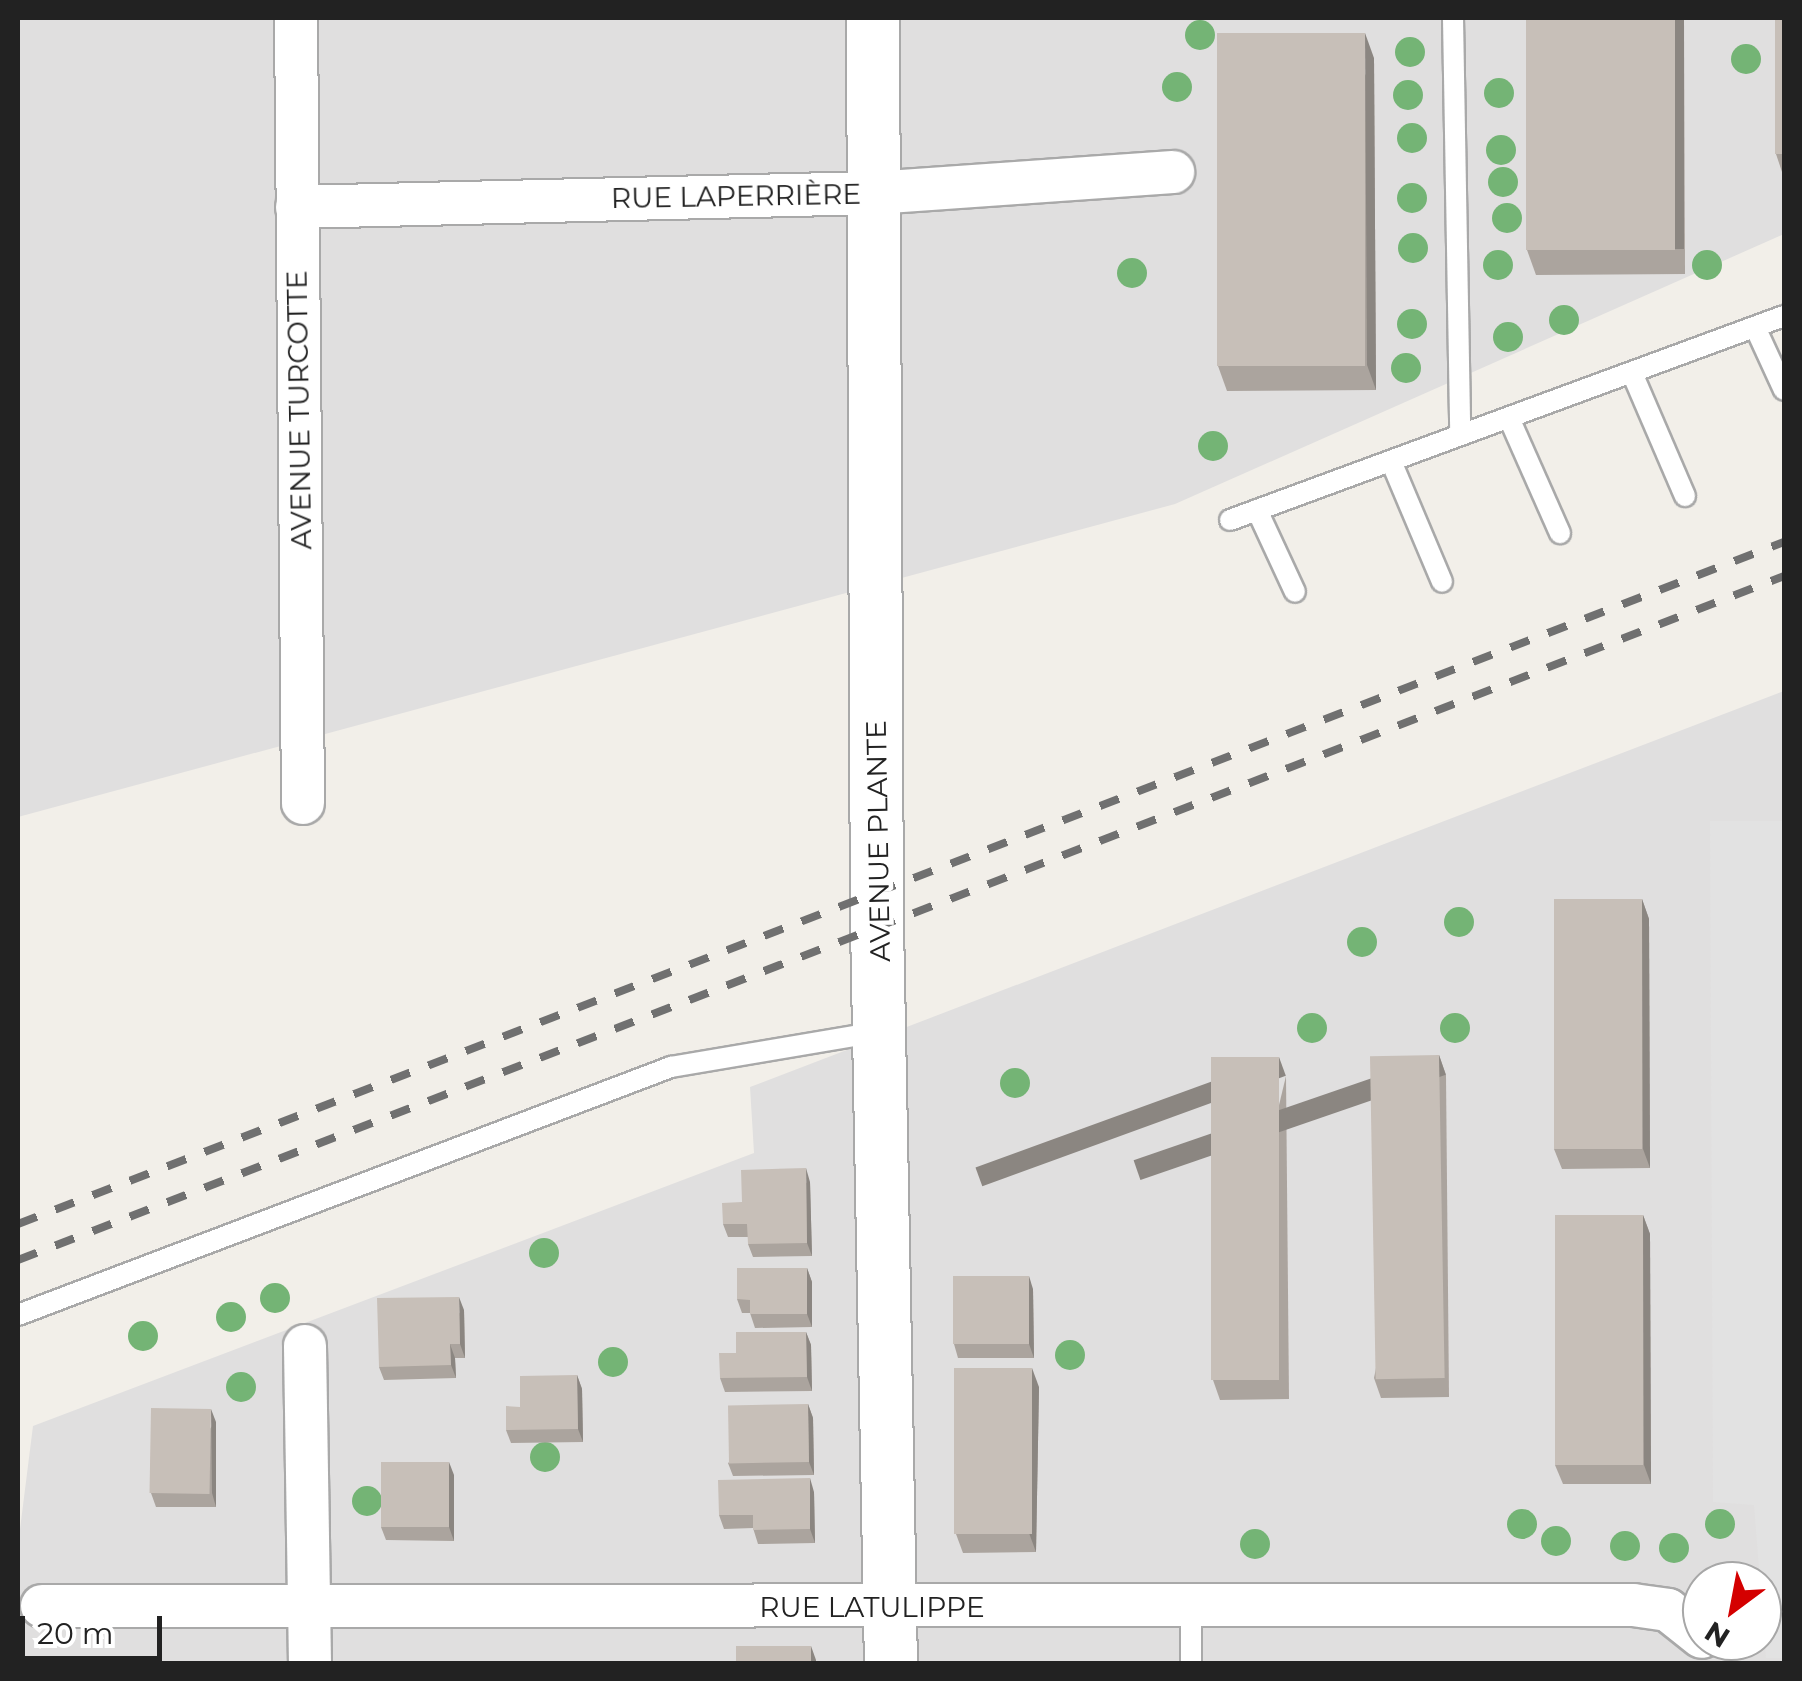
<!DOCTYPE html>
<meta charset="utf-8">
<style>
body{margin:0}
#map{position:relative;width:1802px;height:1681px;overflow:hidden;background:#f2efe9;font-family:Montserrat,sans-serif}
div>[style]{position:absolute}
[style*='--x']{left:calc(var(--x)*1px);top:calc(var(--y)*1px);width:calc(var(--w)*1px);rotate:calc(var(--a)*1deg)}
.residential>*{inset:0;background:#e0dfdf}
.parking>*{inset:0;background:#e2e2e2}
.roads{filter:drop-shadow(2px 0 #a9a9a9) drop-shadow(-2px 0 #a9a9a9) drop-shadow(0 2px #a9a9a9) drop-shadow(0 -2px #a9a9a9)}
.service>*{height:20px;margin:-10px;padding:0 10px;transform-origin:10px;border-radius:10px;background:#fff}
.minor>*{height:42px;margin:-21px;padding:0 21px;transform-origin:21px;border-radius:21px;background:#fff}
.tertiary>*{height:52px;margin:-26px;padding:0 26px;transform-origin:26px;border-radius:26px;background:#fff}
.rail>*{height:8px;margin-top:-4px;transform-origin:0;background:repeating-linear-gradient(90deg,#707070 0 20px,transparent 0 40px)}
.trees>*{width:30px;height:30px;margin:-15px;border-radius:50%;background:#74b475}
.wall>*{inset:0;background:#aba49e}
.shaded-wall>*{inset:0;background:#8b8681;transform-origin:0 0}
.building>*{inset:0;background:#c7bfb8;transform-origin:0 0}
span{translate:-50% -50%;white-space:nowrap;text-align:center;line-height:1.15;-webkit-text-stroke:9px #fff;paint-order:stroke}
.street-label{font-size:28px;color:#222}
.frame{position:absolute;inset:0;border:20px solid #222;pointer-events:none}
.north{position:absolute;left:1682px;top:1561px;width:100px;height:100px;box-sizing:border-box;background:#fff;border:2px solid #a7a7a7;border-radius:50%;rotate:212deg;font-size:28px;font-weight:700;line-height:40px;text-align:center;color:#222}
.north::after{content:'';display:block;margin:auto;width:35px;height:45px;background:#d40000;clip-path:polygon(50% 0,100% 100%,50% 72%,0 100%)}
.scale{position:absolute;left:20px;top:1616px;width:142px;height:45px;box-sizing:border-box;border:5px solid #222;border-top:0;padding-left:12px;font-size:30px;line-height:35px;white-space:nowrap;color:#222;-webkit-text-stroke:8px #fff;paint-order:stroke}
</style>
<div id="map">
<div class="residential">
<i style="clip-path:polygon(18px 18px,1784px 18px,1784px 234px,1175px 504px,18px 817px)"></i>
<i style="clip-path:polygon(evenodd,1784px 691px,1784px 1663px,18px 1664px,18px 1545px,33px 1426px,754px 1153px,750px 1087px,1784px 691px,1702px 1581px,1762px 1581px,1762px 1641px,1702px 1641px,1702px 1581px)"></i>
</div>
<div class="parking">
<i style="clip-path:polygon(1710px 821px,1784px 821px,1784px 1658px,1766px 1658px,1754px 1505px,1713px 1502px)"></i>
</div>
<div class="roads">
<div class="service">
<i style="--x:1453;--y:18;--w:417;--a:89"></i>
<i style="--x:1755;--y:327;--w:69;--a:65.3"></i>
<i style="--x:1632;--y:373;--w:134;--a:66.7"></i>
<i style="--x:1509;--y:418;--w:126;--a:66.1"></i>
<i style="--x:1391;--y:461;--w:131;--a:67.1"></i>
<i style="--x:1257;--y:510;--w:90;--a:65.1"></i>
<i style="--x:1230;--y:520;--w:590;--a:-20.22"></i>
<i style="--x:18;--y:1315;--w:699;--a:-20.8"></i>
<i style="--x:671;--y:1067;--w:211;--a:-9.6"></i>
<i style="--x:1191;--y:1664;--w:59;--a:-90"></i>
</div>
<div class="minor">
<i style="--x:296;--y:18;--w:785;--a:89.49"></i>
<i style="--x:297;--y:207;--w:576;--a:-1.39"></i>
<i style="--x:873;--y:193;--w:301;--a:-4"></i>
<i style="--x:305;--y:1346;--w:318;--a:89.1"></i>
<i style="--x:42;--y:1606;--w:1591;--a:-0.04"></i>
<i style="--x:1633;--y:1605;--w:35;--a:8"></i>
<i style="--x:1668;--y:1610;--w:43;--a:38.5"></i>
</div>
<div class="tertiary">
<i style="--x:873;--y:18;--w:906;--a:89.75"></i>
<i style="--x:877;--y:924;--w:740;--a:88.92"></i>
</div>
</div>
<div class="rail">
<i style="--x:18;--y:1224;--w:1893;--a:-21.12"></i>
<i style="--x:18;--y:1260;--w:1894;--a:-21.17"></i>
</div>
<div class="trees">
<i style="left:1200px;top:35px"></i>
<i style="left:1410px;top:52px"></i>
<i style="left:1746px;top:59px"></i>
<i style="left:1177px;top:87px"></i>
<i style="left:1499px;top:93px"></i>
<i style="left:1408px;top:95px"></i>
<i style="left:1412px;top:138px"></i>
<i style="left:1501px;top:150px"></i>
<i style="left:1503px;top:182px"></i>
<i style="left:1412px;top:198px"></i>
<i style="left:1507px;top:218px"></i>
<i style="left:1413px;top:248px"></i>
<i style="left:1498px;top:265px"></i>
<i style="left:1707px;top:265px"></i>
<i style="left:1132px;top:273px"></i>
<i style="left:1564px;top:320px"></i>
<i style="left:1412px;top:324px"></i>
<i style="left:1508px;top:337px"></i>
<i style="left:1406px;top:368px"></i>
<i style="left:1213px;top:446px"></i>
<i style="left:1459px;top:922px"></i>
<i style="left:1362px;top:942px"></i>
<i style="left:1312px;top:1028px"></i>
<i style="left:1455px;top:1028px"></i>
<i style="left:1015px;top:1083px"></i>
<i style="left:544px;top:1253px"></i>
<i style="left:275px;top:1298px"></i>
<i style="left:231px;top:1317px"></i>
<i style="left:143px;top:1336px"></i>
<i style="left:1070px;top:1355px"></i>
<i style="left:613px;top:1362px"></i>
<i style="left:241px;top:1387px"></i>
<i style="left:545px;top:1457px"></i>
<i style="left:367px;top:1501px"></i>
<i style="left:1522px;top:1524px"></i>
<i style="left:1720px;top:1524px"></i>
<i style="left:1556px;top:1541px"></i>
<i style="left:1255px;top:1544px"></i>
<i style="left:1625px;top:1546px"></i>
<i style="left:1674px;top:1548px"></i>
</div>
<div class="wall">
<i style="clip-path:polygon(1526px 18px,1684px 18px,1685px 274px,1536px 275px,1527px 250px)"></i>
<i style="clip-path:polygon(1784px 18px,1784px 178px,1776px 154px)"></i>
<i style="clip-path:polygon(1374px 58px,1376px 390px,1227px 391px,1218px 366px)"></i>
<i style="clip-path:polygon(1642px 899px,1649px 919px,1650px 1168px,1562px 1169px,1554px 1149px)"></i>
<i style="clip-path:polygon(1439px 1055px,1446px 1075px,1449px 1397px,1381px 1398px,1374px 1378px)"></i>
<i style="clip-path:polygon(1286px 1076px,1289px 1399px,1220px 1400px,1213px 1380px)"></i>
<i style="clip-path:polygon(810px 1182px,812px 1256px,753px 1257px,748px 1244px,748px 1237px,728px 1237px,723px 1224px,742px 1202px)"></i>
<i style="clip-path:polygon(1643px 1215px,1650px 1234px,1651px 1484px,1563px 1484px,1555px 1465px)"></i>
<i style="clip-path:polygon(807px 1268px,812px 1282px,812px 1327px,755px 1328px,750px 1313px,742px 1313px,737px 1299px)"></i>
<i style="clip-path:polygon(1033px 1289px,1034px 1358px,958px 1358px,954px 1344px)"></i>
<i style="clip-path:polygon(464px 1310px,465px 1358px,455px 1358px,456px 1378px,384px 1380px,379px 1367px)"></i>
<i style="clip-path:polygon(806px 1332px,811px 1345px,812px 1391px,725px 1392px,720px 1378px,736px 1353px)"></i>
<i style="clip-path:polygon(577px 1375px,582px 1389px,583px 1442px,511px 1443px,506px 1430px)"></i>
<i style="clip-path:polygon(1039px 1387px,1036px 1552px,963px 1553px,956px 1534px)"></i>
<i style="clip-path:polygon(808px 1404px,813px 1418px,814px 1475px,733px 1476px,728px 1463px)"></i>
<i style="clip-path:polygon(216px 1422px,216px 1507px,156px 1507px,151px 1493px)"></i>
<i style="clip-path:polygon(454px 1475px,454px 1541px,386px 1540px,381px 1527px)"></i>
<i style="clip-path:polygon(814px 1492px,815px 1543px,758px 1544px,753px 1528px,724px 1529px,719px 1515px)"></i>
</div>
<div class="shaded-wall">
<i style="left:1675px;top:18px;width:9px;height:231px"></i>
<i style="clip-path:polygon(1365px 33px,1374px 58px,1376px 390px,1367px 365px)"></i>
<i style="clip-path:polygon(1642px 899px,1649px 919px,1650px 1168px,1643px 1149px)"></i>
<i style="left:1439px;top:1055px;width:21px;height:323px;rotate:71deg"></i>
<i style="left:1279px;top:1057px;width:20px;height:323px;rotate:70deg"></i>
<i style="clip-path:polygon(806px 1168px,810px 1182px,812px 1256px,807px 1243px)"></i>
<i style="clip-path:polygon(1643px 1215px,1650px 1234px,1651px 1484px,1644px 1465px)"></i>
<i style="clip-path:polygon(807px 1268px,812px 1282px,812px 1327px,807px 1314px)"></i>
<i style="clip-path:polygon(1029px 1276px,1033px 1289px,1034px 1358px,1029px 1344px)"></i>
<i style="clip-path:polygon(459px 1297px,464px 1310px,465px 1358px,460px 1344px)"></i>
<i style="clip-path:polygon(806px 1332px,811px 1345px,812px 1391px,807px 1377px)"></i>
<i style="clip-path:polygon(450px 1344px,455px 1358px,456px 1378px,451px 1365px)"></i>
<i style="clip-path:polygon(1032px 1368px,1039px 1387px,1036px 1552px,1029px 1533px)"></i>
<i style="clip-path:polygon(577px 1375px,582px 1389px,583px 1442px,578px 1429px)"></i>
<i style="clip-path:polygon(808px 1404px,813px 1418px,814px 1475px,809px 1462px)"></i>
<i style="clip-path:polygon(211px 1409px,216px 1422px,216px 1507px,212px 1493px)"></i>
<i style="clip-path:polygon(449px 1462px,454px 1475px,454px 1541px,449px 1527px)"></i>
<i style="clip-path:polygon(810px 1478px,814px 1492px,815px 1543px,810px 1529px)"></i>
<i style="clip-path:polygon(811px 1646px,816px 1660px,816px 1664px,811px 1664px)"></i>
</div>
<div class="building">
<i style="left:1526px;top:18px;width:149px;height:232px"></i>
<i style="left:1775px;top:18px;width:9px;height:136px"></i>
<i style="left:1217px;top:33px;width:148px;height:333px"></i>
<i style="left:1554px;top:899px;width:88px;height:250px"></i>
<i style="left:1439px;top:1055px;width:323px;height:69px;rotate:89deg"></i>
<i style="left:1211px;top:1057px;width:68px;height:323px"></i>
<i style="clip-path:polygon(806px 1168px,807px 1243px,748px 1244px,747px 1224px,723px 1224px,722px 1203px,742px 1202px,741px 1170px)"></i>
<i style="left:1555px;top:1215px;width:88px;height:250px"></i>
<i style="clip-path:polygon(737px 1268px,807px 1268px,807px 1314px,750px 1314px,750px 1300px,737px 1299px)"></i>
<i style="left:953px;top:1276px;width:76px;height:68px"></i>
<i style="clip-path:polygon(459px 1297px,460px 1344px,450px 1344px,451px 1365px,379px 1367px,377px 1298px)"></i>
<i style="clip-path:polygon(736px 1332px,806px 1332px,807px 1377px,720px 1378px,719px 1353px,736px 1353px)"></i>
<i style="left:954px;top:1368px;width:78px;height:166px"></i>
<i style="clip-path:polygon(577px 1375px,578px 1429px,506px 1430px,506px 1406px,520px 1407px,520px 1376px)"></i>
<i style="left:808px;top:1404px;width:58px;height:80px;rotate:89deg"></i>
<i style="left:151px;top:1408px;width:60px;height:85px;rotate:1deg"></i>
<i style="left:381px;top:1462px;width:68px;height:65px"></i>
<i style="clip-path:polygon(810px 1478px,810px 1529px,753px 1530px,753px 1515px,719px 1515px,718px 1480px)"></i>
<i style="left:736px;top:1646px;width:75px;height:18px"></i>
</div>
<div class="street-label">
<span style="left:736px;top:196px;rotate:-1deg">RUE LAPERRIÈRE</span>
<span style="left:299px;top:410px;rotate:-91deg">AVENUE TURCOTTE</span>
<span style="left:878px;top:841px;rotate:-91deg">AVENUE PLANTE</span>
<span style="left:872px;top:1607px">RUE LATULIPPE</span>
</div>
<div class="frame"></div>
<div class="north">N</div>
<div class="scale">20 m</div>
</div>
